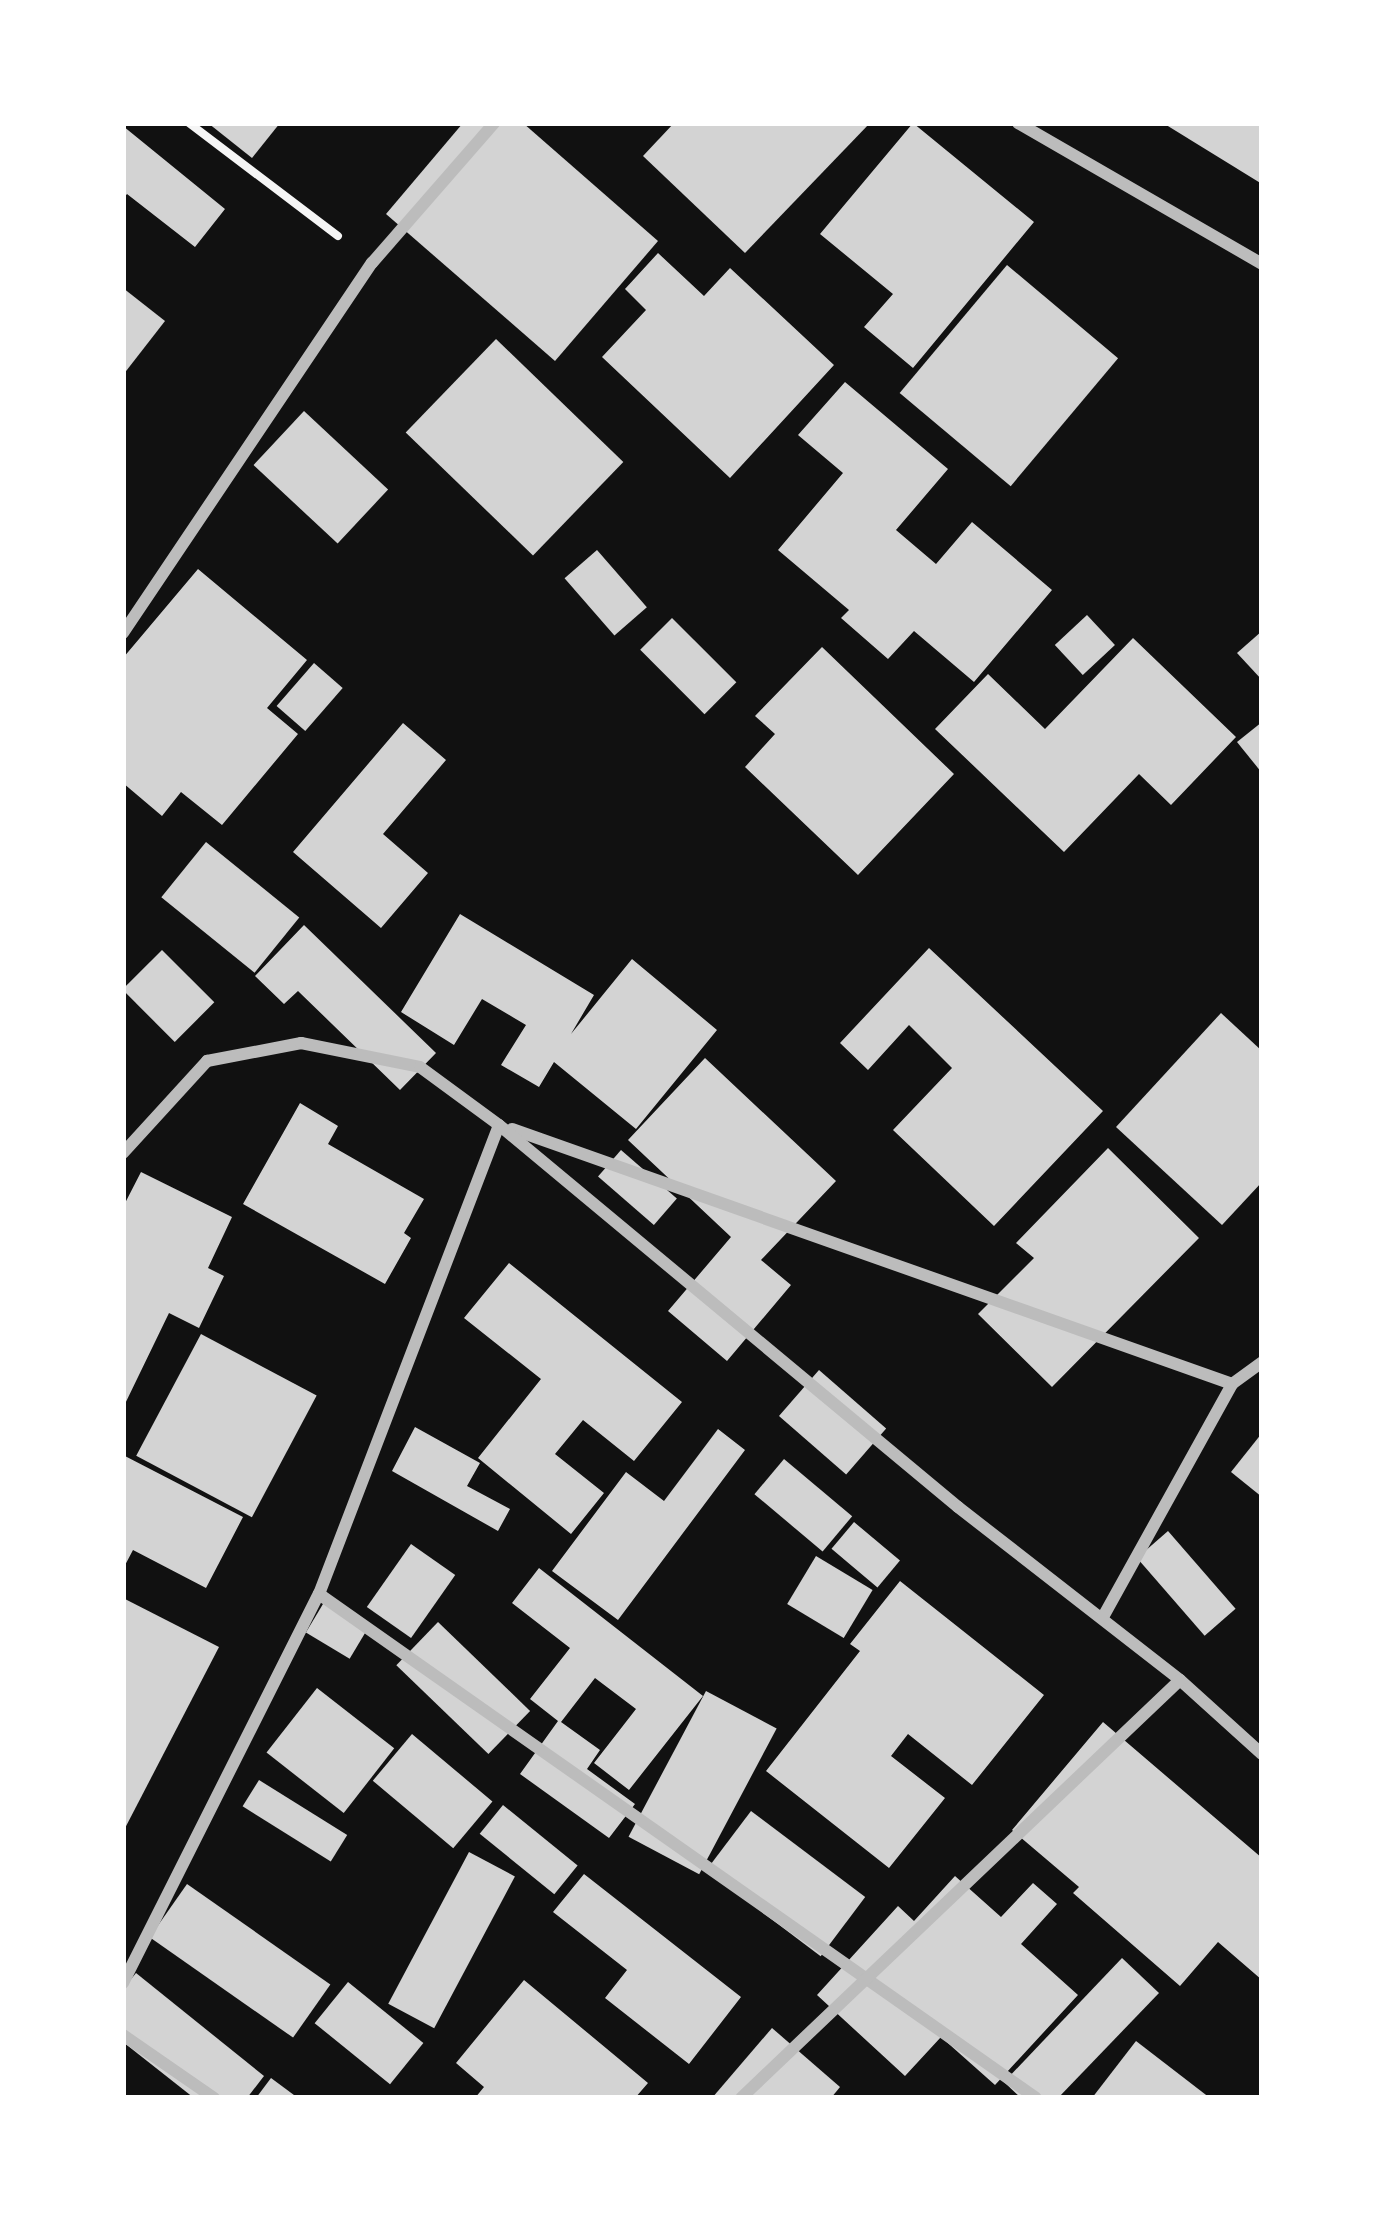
<!DOCTYPE html>
<style>
body{margin:0}
#map{position:relative;width:1385px;height:2221px;overflow:hidden;background:#111;font-family:"Source Sans 3",sans-serif}
div>[style]{position:absolute}
[style*='--x']{left:calc(var(--x)*1px);top:calc(var(--y)*1px);width:calc(var(--w)*1px);rotate:calc(var(--a)*1deg)}
.building>*{inset:0;background:#d3d3d3;transform-origin:0 0}
.path>*{height:8px;margin:-4px;padding:0 4px;transform-origin:4px;border-radius:4px;background:#f5f5f5}
.minor>*{height:12px;margin:-6px;padding:0 6px;transform-origin:6px;border-radius:6px;background:#bcbcbc}
span{translate:-50% -50%;white-space:nowrap;text-align:center;line-height:1.15;-webkit-text-stroke:9px #fff;paint-order:stroke}
.frame{position:absolute;inset:0;border:126px solid #fff;pointer-events:none}
</style>
<div id="map">
<div class="building">
<i style="clip-path:polygon(208px 123px,280px 123px,252px 158px)"></i>
<i style="clip-path:polygon(463px 123px,523px 123px,658px 241px,555px 361px,386px 214px)"></i>
<i style="clip-path:polygon(674px 123px,870px 123px,745px 253px,643px 156px)"></i>
<i style="clip-path:polygon(913px 123px,1034px 222px,913px 368px,864px 327px,893px 294px,820px 234px)"></i>
<i style="clip-path:polygon(1163px 123px,1262px 123px,1262px 184px)"></i>
<i style="clip-path:polygon(123px 126px,225px 209px,195px 247px,127px 194px,123px 199px)"></i>
<i style="clip-path:polygon(658px 253px,704px 296px,730px 268px,834px 365px,730px 478px,602px 357px,646px 310px,625px 289px)"></i>
<i style="left:1007px;top:265px;width:145px;height:167px;rotate:40deg"></i>
<i style="clip-path:polygon(123px 288px,165px 321px,123px 375px)"></i>
<i style="left:496px;top:339px;width:177px;height:130px;rotate:44deg"></i>
<i style="clip-path:polygon(845px 382px,948px 469px,896px 530px,936px 564px,972px 522px,1052px 590px,974px 682px,914px 631px,888px 659px,841px 618px,849px 610px,778px 550px,843px 473px,798px 435px)"></i>
<i style="left:304px;top:411px;width:115px;height:74px;rotate:43deg"></i>
<i style="left:597px;top:550px;width:76px;height:43px;rotate:49deg"></i>
<i style="clip-path:polygon(198px 569px,307px 660px,267px 708px,298px 734px,222px 825px,181px 792px,162px 816px,123px 783px,123px 658px)"></i>
<i style="left:1087px;top:615px;width:41px;height:44px;rotate:47deg"></i>
<i style="left:672px;top:618px;width:91px;height:45px;rotate:45deg"></i>
<i style="clip-path:polygon(1262px 631px,1262px 680px,1237px 653px)"></i>
<i style="clip-path:polygon(1133px 638px,1236px 737px,1171px 805px,1139px 774px,1064px 852px,935px 729px,988px 674px,1045px 729px)"></i>
<i style="clip-path:polygon(822px 647px,954px 774px,858px 875px,745px 767px,775px 734px,755px 716px)"></i>
<i style="left:314px;top:663px;width:38px;height:57px;rotate:41deg"></i>
<i style="clip-path:polygon(1262px 722px,1262px 773px,1237px 742px)"></i>
<i style="clip-path:polygon(403px 723px,446px 760px,383px 834px,428px 873px,381px 928px,293px 852px)"></i>
<i style="left:206px;top:842px;width:120px;height:71px;rotate:39deg"></i>
<i style="clip-path:polygon(460px 914px,594px 995px,571px 1034px,632px 959px,717px 1030px,636px 1129px,554px 1062px,539px 1087px,501px 1065px,526px 1025px,482px 999px,454px 1045px,401px 1012px)"></i>
<i style="clip-path:polygon(304px 925px,436px 1053px,400px 1090px,298px 991px,284px 1004px,255px 976px)"></i>
<i style="clip-path:polygon(929px 948px,1103px 1111px,994px 1226px,893px 1130px,952px 1068px,909px 1025px,868px 1070px,840px 1043px)"></i>
<i style="left:162px;top:950px;width:74px;height:56px;rotate:45deg"></i>
<i style="clip-path:polygon(1221px 1013px,1262px 1051px,1262px 1182px,1222px 1225px,1116px 1127px)"></i>
<i style="clip-path:polygon(705px 1058px,836px 1181px,761px 1260px,791px 1285px,727px 1361px,668px 1311px,731px 1237px,628px 1140px)"></i>
<i style="clip-path:polygon(300px 1103px,338px 1126px,328px 1144px,424px 1199px,404px 1233px,411px 1238px,385px 1284px,243px 1204px)"></i>
<i style="clip-path:polygon(1108px 1148px,1199px 1238px,1052px 1387px,978px 1314px,1034px 1258px,1016px 1243px)"></i>
<i style="left:621px;top:1150px;width:74px;height:35px;rotate:41deg"></i>
<i style="clip-path:polygon(141px 1172px,232px 1217px,208px 1268px,224px 1276px,199px 1328px,169px 1313px,123px 1408px,123px 1207px)"></i>
<i style="clip-path:polygon(509px 1263px,682px 1402px,634px 1461px,583px 1420px,555px 1454px,604px 1493px,571px 1534px,478px 1458px,541px 1379px,464px 1318px)"></i>
<i style="left:201px;top:1334px;width:131px;height:138px;rotate:28deg"></i>
<i style="left:819px;top:1370px;width:89px;height:61px;rotate:41deg"></i>
<i style="clip-path:polygon(415px 1427px,480px 1463px,467px 1486px,510px 1509px,498px 1531px,392px 1471px)"></i>
<i style="clip-path:polygon(718px 1429px,745px 1450px,618px 1620px,552px 1571px,626px 1472px,664px 1501px)"></i>
<i style="clip-path:polygon(1262px 1433px,1262px 1497px,1231px 1472px)"></i>
<i style="clip-path:polygon(123px 1455px,243px 1517px,206px 1588px,133px 1550px,123px 1569px)"></i>
<i style="left:784px;top:1459px;width:89px;height:46px;rotate:40deg"></i>
<i style="left:854px;top:1522px;width:60px;height:35px;rotate:40deg"></i>
<i style="left:1168px;top:1531px;width:103px;height:41px;rotate:49deg"></i>
<i style="left:411px;top:1544px;width:54px;height:77px;rotate:35deg"></i>
<i style="left:816px;top:1556px;width:66px;height:56px;rotate:31deg"></i>
<i style="clip-path:polygon(539px 1568px,703px 1696px,629px 1790px,594px 1763px,636px 1709px,595px 1678px,561px 1722px,600px 1750px,587px 1769px,635px 1804px,609px 1838px,520px 1774px,558px 1721px,530px 1699px,570px 1648px,512px 1603px)"></i>
<i style="clip-path:polygon(900px 1581px,1044px 1695px,972px 1785px,908px 1734px,891px 1756px,945px 1798px,889px 1868px,766px 1771px,860px 1651px,850px 1644px)"></i>
<i style="clip-path:polygon(123px 1598px,219px 1647px,123px 1832px)"></i>
<i style="left:326px;top:1599px;width:51px;height:39px;rotate:31deg"></i>
<i style="left:438px;top:1622px;width:128px;height:60px;rotate:44deg"></i>
<i style="left:317px;top:1688px;width:98px;height:82px;rotate:38deg"></i>
<i style="left:706px;top:1691px;width:80px;height:165px;rotate:28deg"></i>
<i style="clip-path:polygon(1103px 1722px,1262px 1858px,1262px 1980px,1218px 1942px,1180px 1986px,1073px 1893px,1079px 1887px,1012px 1830px)"></i>
<i style="left:412px;top:1734px;width:105px;height:61px;rotate:40deg"></i>
<i style="left:259px;top:1780px;width:104px;height:31px;rotate:32deg"></i>
<i style="left:503px;top:1805px;width:96px;height:37px;rotate:39deg"></i>
<i style="left:751px;top:1811px;width:143px;height:74px;rotate:37deg"></i>
<i style="left:469px;top:1852px;width:52px;height:172px;rotate:28deg"></i>
<i style="clip-path:polygon(584px 1874px,741px 1997px,689px 2064px,605px 1998px,627px 1970px,553px 1912px)"></i>
<i style="clip-path:polygon(955px 1876px,1001px 1917px,1033px 1883px,1057px 1904px,1021px 1944px,1078px 1995px,995px 2085px,941px 2037px,905px 2076px,817px 1995px,898px 1906px,914px 1921px)"></i>
<i style="left:187px;top:1884px;width:175px;height:65px;rotate:35deg"></i>
<i style="clip-path:polygon(1122px 1958px,1159px 1993px,1058px 2098px,1021px 2098px,1004px 2082px)"></i>
<i style="clip-path:polygon(136px 1973px,264px 2076px,247px 2098px,194px 2098px,123px 2042px,123px 1989px)"></i>
<i style="clip-path:polygon(524px 1980px,648px 2083px,635px 2098px,475px 2098px,484px 2087px,456px 2063px)"></i>
<i style="left:348px;top:1982px;width:97px;height:53px;rotate:39deg"></i>
<i style="clip-path:polygon(772px 2028px,840px 2087px,831px 2098px,712px 2098px)"></i>
<i style="clip-path:polygon(1136px 2041px,1210px 2098px,1092px 2098px)"></i>
<i style="clip-path:polygon(271px 2078px,298px 2098px,256px 2098px)"></i>
</div>
<div class="path">
<i style="--x:189;--y:123;--w:187;--a:37.2"></i>
</div>
<div class="minor">
<i style="--x:1018;--y:123;--w:282;--a:30"></i>
<i style="--x:123;--y:633;--w:446;--a:-56.1"></i>
<i style="--x:372;--y:263;--w:186;--a:-48.9"></i>
<i style="--x:512;--y:1129;--w:764;--a:19.5"></i>
<i style="--x:123;--y:1153;--w:125;--a:-47.6"></i>
<i style="--x:207;--y:1061;--w:96;--a:-10.8"></i>
<i style="--x:301;--y:1043;--w:121;--a:11.4"></i>
<i style="--x:420;--y:1067;--w:98;--a:36.3"></i>
<i style="--x:499;--y:1125;--w:597;--a:39.77"></i>
<i style="--x:958;--y:1507;--w:281;--a:37.9"></i>
<i style="--x:1180;--y:1680;--w:110;--a:42.1"></i>
<i style="--x:319;--y:1594;--w:876;--a:35.1"></i>
<i style="--x:1103;--y:1617;--w:266;--a:-61"></i>
<i style="--x:1232;--y:1384;--w:37;--a:-36"></i>
<i style="--x:123;--y:1983;--w:436;--a:-63.3"></i>
<i style="--x:319;--y:1594;--w:502;--a:-69"></i>
<i style="--x:123;--y:2035;--w:111;--a:34.7"></i>
<i style="--x:741;--y:2098;--w:606;--a:-43.6"></i>
</div>
<div class="frame"></div>
</div>
